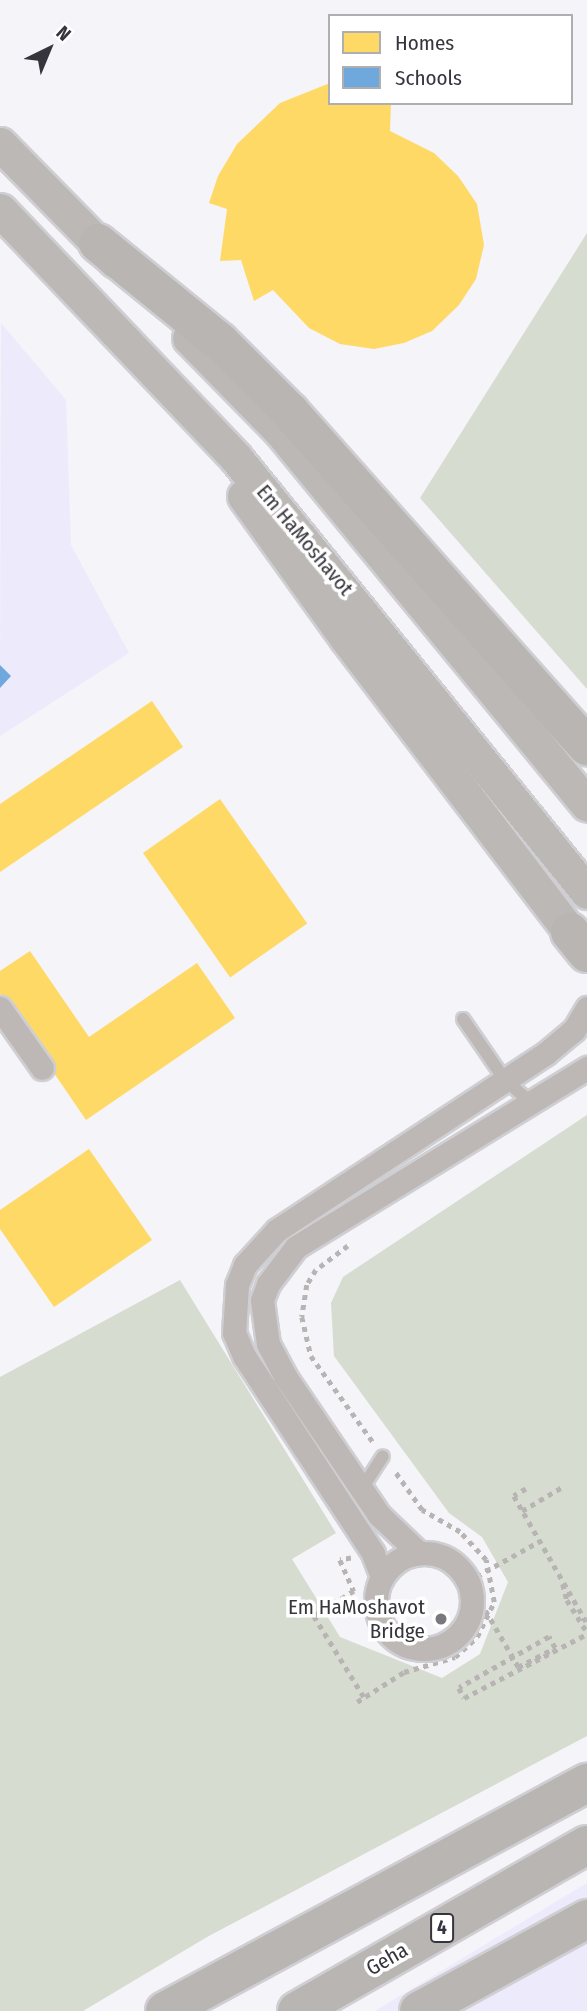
<!DOCTYPE html>
<style>
body{margin:0}
#map{position:relative;width:587px;height:2011px;overflow:hidden;background:#f4f4f9;font-family:"Fira Sans Condensed",sans-serif}
div>[style]{position:absolute}
[style*='--x']{left:calc(var(--x)*1px);top:calc(var(--y)*1px);width:calc(var(--w)*1px);rotate:calc(var(--a)*1deg)}
.built>*{inset:0;background:#eceafb}
.green>*{inset:0;background:#d6dccf}
.homes>*{inset:0;background:#ffd966;transform-origin:0 0}
.schools>*{inset:0;background:#6fa8dc}
.path>*{height:4.5px;margin-top:-2.25px;transform-origin:0;background:repeating-linear-gradient(90deg,#b7b4b3 0 5px,transparent 0 10px)}
.roads{filter:drop-shadow(2px 0 #cfcfd3) drop-shadow(-2px 0 #cfcfd3) drop-shadow(0 2px #cfcfd3) drop-shadow(0 -2px #cfcfd3)}
.lane>*{height:12px;margin:-6px;padding:0 6px;transform-origin:6px;border-radius:6px;background:#bdb8b5}
.street>*{height:23px;margin:-11.5px;padding:0 11.5px;transform-origin:11.5px;border-radius:11.5px;background:#bdb8b5}
.street>.ring{margin:-11.5px;padding:0;box-sizing:content-box;background:none;border:23px solid #bdb8b5;border-radius:50%}
.secondary>*{height:33px;margin:-16.5px;padding:0 16.5px;transform-origin:16.5px;border-radius:16.5px;background:#bcb8b5}
.highway>*{height:38px;margin:-19px;padding:0 19px;transform-origin:19px;border-radius:19px;background:#b9b5b3}
.path-bridge>*{height:4.5px;margin-top:-2.25px;transform-origin:0;background:repeating-linear-gradient(90deg,#b7b4b3 0 5px,transparent 0 10px)}
.dots>*{width:19px;height:19px;translate:-50% -50%;box-sizing:border-box;border:4px solid #fff;border-radius:50%}
span{translate:-50% -50%;white-space:nowrap;text-align:center;line-height:1.15;-webkit-text-stroke:7px #fff;paint-order:stroke}
.shield-label span{padding:2px 5px;background:#fff;border:2px solid;border-radius:5px;-webkit-text-stroke-width:0}
.shield-label{font-size:19px;color:#36353d;font-weight:700}
.street-label{font-size:21px;color:#36353d}
.poi-label{font-size:21px;color:#36353d}
.right{translate:-100% -50%;text-align:right}
.legend{position:absolute;left:328px;top:14px;width:245px;height:91px;box-sizing:border-box;background:#fff;border:2px solid #afaeb1;margin:0;padding:9px 12px;list-style:none;font-size:21px;color:#36353d}
.legend li{display:flex;align-items:center;gap:14px;height:35px}
.legend b{width:35px;border:2px solid #afaeb1}
.north{position:absolute;left:14px;top:14px;width:70px;height:70px;-webkit-text-stroke:5px #fff;paint-order:stroke;rotate:43deg;font-size:19px;font-weight:700;line-height:28px;text-align:center;color:#36353d}
.north::after{content:'';display:block;margin:auto;width:24px;height:32px;background:#36353d;clip-path:polygon(50% 0,100% 100%,50% 72%,0 100%)}
</style>
<div id="map">
<div class="built">
<i style="clip-path:polygon(1px 323px,66px 400px,71px 545px,129px 653px,0 736px)"></i>
<i style="clip-path:polygon(587px 1883px,587px 2011px,375px 2011px)"></i>
</div>
<div class="green">
<i style="clip-path:polygon(587px 233px,587px 689px,420px 498px)"></i>
<i style="clip-path:polygon(587px 1115px,587px 1736px,207px 1937px,83px 2011px,0 2011px,0 1377px,180px 1280px,336px 1533px,292px 1559px,340px 1637px,442px 1678px,480px 1654px,508px 1582px,482px 1537px,449px 1513px,334px 1356px,331px 1303px,343px 1277px)"></i>
</div>
<div class="homes">
<i style="clip-path:polygon(330px 83px,330px 103px,391px 103px,390px 131px,434px 153px,458px 176px,477px 204px,484px 245px,476px 279px,459px 305px,432px 331px,404px 343px,374px 349px,340px 344px,309px 328px,273px 290px,254px 301px,241px 260px,220px 261px,227px 209px,209px 203px,218px 176px,237px 144px,280px 103px)"></i>
<i style="clip-path:polygon(152px 701px,183px 747px,0 872px,0 804px)"></i>
<i style="left:220px;top:799px;width:152px;height:94px;rotate:55deg"></i>
<i style="clip-path:polygon(30px 951px,89px 1037px,197px 963px,235px 1018px,86px 1120px,0 994px,0 971px)"></i>
<i style="clip-path:polygon(89px 1149px,152px 1240px,54px 1307px,0 1229px,0 1210px)"></i>
</div>
<div class="schools">
<i style="clip-path:polygon(0 665px,11px 676px,0 688px)"></i>
</div>
<div class="path">
<i style="--x:348;--y:1246;--w:40;--a:143"></i>
<i style="--x:316;--y:1270;--w:17;--a:121"></i>
<i style="--x:307;--y:1285;--w:32;--a:99"></i>
<i style="--x:302;--y:1317;--w:40;--a:77"></i>
<i style="--x:311;--y:1356;--w:106;--a:54.2"></i>
<i style="--x:526;--y:1489;--w:14;--a:150"></i>
<i style="--x:514;--y:1496;--w:146;--a:60.1"></i>
<i style="--x:522;--y:1511;--w:49;--a:-30.8"></i>
<i style="--x:351;--y:1558;--w:11;--a:170"></i>
<i style="--x:340;--y:1560;--w:34;--a:66"></i>
<i style="--x:354;--y:1591;--w:47;--a:148"></i>
<i style="--x:314;--y:1616;--w:95;--a:58.3"></i>
<i style="--x:563;--y:1584;--w:16;--a:76"></i>
<i style="--x:567;--y:1600;--w:38;--a:58"></i>
<i style="--x:518;--y:1667;--w:99;--a:-120.2"></i>
<i style="--x:468;--y:1581;--w:82;--a:-29.1"></i>
<i style="--x:357;--y:1702;--w:56;--a:-32.6"></i>
<i style="--x:404;--y:1672;--w:53;--a:-16.4"></i>
<i style="--x:455;--y:1657;--w:30;--a:-42"></i>
<i style="--x:477;--y:1637;--w:39;--a:-64"></i>
<i style="--x:494;--y:1602;--w:43;--a:-100.8"></i>
<i style="--x:486;--y:1560;--w:38;--a:-133"></i>
<i style="--x:460;--y:1532;--w:44;--a:-149.9"></i>
<i style="--x:422;--y:1510;--w:47;--a:-125.4"></i>
</div>
<div class="roads">
<div class="lane">
<i style="--x:463;--y:1019;--w:74;--a:55.5"></i>
<i style="--x:505;--y:1080;--w:33;--a:41"></i>
<i style="--x:361;--y:1490;--w:40;--a:-57.1"></i>
</div>
<div class="street">
<i style="--x:0;--y:1008;--w:73;--a:55"></i>
<i style="--x:419;--y:1553;--w:55;--a:-136.5"></i>
<i style="--x:379;--y:1515;--w:168;--a:-124.1"></i>
<i style="--x:285;--y:1376;--w:36;--a:-118"></i>
<i style="--x:268;--y:1344;--w:44;--a:-97.8"></i>
<i style="--x:262;--y:1300;--w:17;--a:-69"></i>
<i style="--x:268;--y:1284;--w:46;--a:-52.9"></i>
<i style="--x:296;--y:1247;--w:342;--a:-31.6"></i>
<i class="ring" style="left:376px;top:1553px;width:73px;height:73px"></i>
<i style="--x:382;--y:1577;--w:26;--a:-111"></i>
<i style="--x:373;--y:1553;--w:235;--a:-123.2"></i>
<i style="--x:244;--y:1356;--w:25;--a:-113"></i>
<i style="--x:234;--y:1333;--w:48;--a:-86.4"></i>
<i style="--x:237;--y:1285;--w:22;--a:-68"></i>
<i style="--x:245;--y:1265;--w:47;--a:-47.6"></i>
<i style="--x:277;--y:1230;--w:321;--a:-33.3"></i>
<i style="--x:545;--y:1054;--w:38;--a:-40"></i>
<i style="--x:574;--y:1030;--w:26;--a:-59"></i>
</div>
<div class="secondary">
<i style="--x:0;--y:144;--w:164;--a:45.5"></i>
<i style="--x:0;--y:210;--w:342;--a:46.4"></i>
<i style="--x:236;--y:458;--w:558;--a:51.04"></i>
<i style="--x:189;--y:338;--w:132;--a:45.6"></i>
<i style="--x:281;--y:432;--w:482;--a:50.6"></i>
<i style="--x:244;--y:496;--w:175;--a:54.3"></i>
<i style="--x:346;--y:638;--w:370;--a:52.7"></i>
</div>
<div class="highway">
<i style="--x:98;--y:243;--w:157;--a:39.1"></i>
<i style="--x:220;--y:342;--w:99;--a:45"></i>
<i style="--x:290;--y:412;--w:447;--a:48.4"></i>
<i style="--x:570;--y:932;--w:27;--a:51"></i>
<i style="--x:165;--y:2011;--w:480;--a:-28.4"></i>
<i style="--x:297;--y:2011;--w:334;--a:-29.8"></i>
<i style="--x:419;--y:2011;--w:192;--a:-28.7"></i>
</div>
</div>
<div class="path-bridge">
<i style="--x:518;--y:1667;--w:42;--a:-27.2"></i>
<i style="--x:555;--y:1648;--w:13;--a:-119"></i>
<i style="--x:549;--y:1637;--w:103;--a:150.5"></i>
<i style="--x:459;--y:1688;--w:11;--a:63"></i>
<i style="--x:464;--y:1698;--w:139;--a:-27.5"></i>
</div>
<div class="dots">
<i style="left:441px;top:1619px;background:#78787f"></i>
</div>
<div class="shield-label">
<span style="left:442px;top:1928px">4</span>
</div>
<div class="street-label">
<span style="left:305px;top:540px;rotate:50deg">Em HaMoshavot</span>
<span style="left:387px;top:1959px;rotate:-30deg">Geha</span>
</div>
<div class="poi-label">
<span class="right" style="left:425px;top:1619px">Em HaMoshavot<br>Bridge</span>
</div>
<ul class="legend">
<li><b style="height:19px;background:#ffd966"></b>Homes</li>
<li><b style="height:19px;background:#6fa8dc"></b>Schools</li>
</ul>
<div class="north">N</div>
</div>
